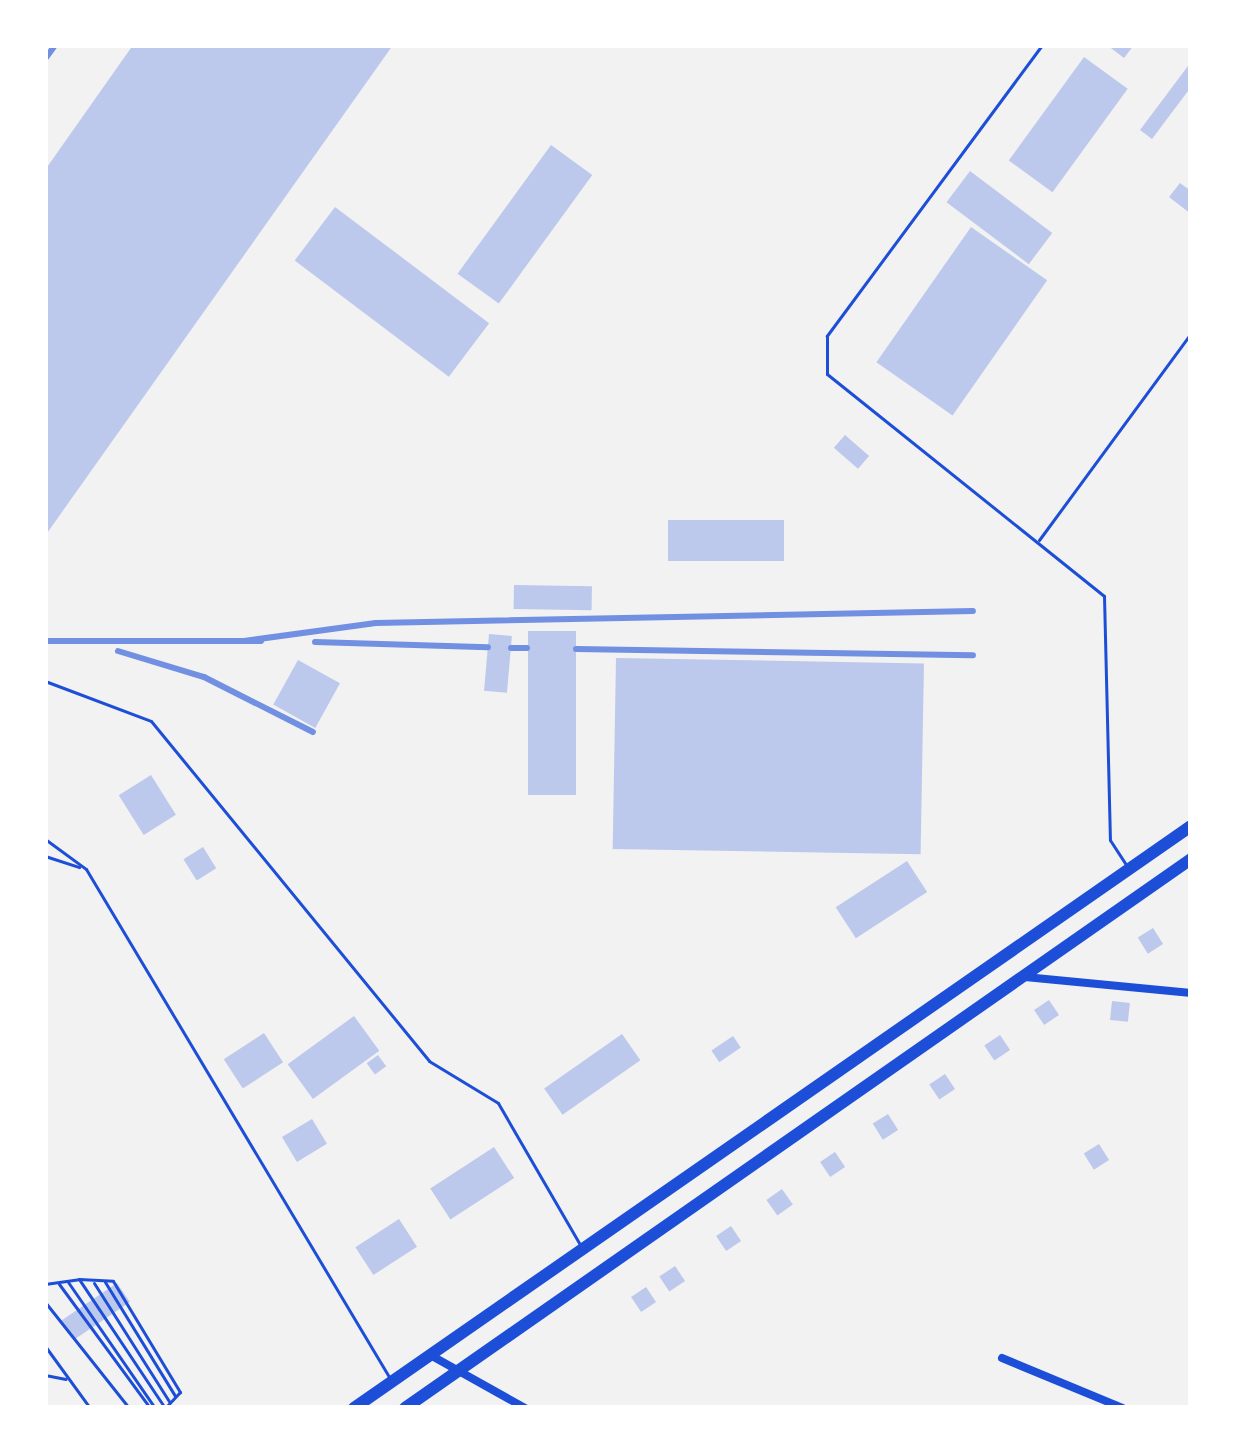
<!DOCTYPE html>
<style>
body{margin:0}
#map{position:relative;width:1236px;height:1453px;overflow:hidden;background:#f2f2f2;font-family:Barlow,sans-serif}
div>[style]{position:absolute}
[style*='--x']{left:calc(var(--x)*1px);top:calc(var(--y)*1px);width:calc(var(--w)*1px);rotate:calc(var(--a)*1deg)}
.building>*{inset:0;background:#bdc9ec;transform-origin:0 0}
.service>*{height:3px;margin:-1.5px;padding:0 1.5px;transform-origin:1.5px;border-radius:1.5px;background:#1d4ed8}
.minor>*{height:8px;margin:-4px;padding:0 4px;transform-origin:4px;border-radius:4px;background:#1d4ed8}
.primary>*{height:12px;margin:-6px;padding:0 6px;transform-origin:6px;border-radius:6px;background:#1d4ed8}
.rail>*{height:6px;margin:-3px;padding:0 3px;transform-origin:3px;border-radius:3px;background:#7290e2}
span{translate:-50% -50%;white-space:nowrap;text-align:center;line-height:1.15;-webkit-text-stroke:10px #fff;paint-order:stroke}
.frame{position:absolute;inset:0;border:48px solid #fff;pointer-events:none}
</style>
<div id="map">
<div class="building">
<i style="clip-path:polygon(133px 45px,393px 45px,45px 536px,45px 170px)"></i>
<i style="clip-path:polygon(1107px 45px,1134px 45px,1124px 58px)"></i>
<i style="left:1084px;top:57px;width:54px;height:128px;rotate:36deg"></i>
<i style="clip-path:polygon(1191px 62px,1191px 87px,1152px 139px,1140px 130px)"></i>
<i style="left:551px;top:145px;width:51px;height:159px;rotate:36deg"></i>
<i style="left:970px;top:171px;width:103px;height:39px;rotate:37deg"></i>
<i style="clip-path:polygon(1180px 183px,1191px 191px,1191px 214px,1169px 197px)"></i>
<i style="left:335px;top:207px;width:193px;height:67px;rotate:37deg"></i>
<i style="left:971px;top:227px;width:93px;height:165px;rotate:35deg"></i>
<i style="left:845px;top:435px;width:32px;height:17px;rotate:41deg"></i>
<i style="left:784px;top:520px;width:41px;height:116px;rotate:90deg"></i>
<i style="left:514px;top:585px;width:78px;height:24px;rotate:1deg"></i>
<i style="left:528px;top:631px;width:48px;height:164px"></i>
<i style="left:489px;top:634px;width:23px;height:57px;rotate:5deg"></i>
<i style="left:616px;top:658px;width:308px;height:191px;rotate:1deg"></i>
<i style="left:298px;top:660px;width:48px;height:51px;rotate:29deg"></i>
<i style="left:151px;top:775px;width:47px;height:38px;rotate:58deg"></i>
<i style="left:203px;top:847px;width:25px;height:23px;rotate:58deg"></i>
<i style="left:907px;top:861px;width:37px;height:85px;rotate:57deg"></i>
<i style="left:1153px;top:928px;width:19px;height:18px;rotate:58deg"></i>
<i style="left:1049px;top:1000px;width:18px;height:18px;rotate:56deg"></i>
<i style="left:1112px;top:1001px;width:18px;height:19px;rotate:6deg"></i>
<i style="left:354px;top:1016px;width:43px;height:82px;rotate:54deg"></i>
<i style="left:264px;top:1033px;width:35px;height:48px;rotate:57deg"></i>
<i style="left:622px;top:1034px;width:32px;height:95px;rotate:55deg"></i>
<i style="left:1000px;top:1035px;width:18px;height:19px;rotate:56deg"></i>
<i style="left:733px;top:1036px;width:14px;height:26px;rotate:56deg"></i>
<i style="left:378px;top:1055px;width:14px;height:14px;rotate:54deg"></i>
<i style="left:945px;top:1074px;width:18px;height:19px;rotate:56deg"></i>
<i style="left:888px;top:1114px;width:19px;height:18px;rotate:58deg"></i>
<i style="left:312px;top:1119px;width:29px;height:35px;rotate:59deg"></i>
<i style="left:1099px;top:1144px;width:19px;height:18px;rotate:58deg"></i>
<i style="left:494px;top:1147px;width:37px;height:76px;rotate:57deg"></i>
<i style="left:835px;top:1152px;width:18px;height:18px;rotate:56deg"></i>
<i style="left:782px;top:1189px;width:19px;height:19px;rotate:55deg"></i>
<i style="left:399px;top:1219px;width:33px;height:52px;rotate:57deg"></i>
<i style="left:731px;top:1226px;width:18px;height:18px;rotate:56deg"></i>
<i style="left:675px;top:1266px;width:18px;height:19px;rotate:56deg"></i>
<i style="left:117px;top:1283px;width:23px;height:67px;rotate:56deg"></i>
<i style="left:646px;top:1287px;width:18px;height:18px;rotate:56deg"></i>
</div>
<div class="service">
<i style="--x:1042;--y:45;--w:362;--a:126.5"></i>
<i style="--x:827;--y:336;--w:38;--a:90"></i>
<i style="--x:827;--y:374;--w:355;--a:38.7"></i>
<i style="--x:1104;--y:596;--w:244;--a:88.6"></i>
<i style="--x:1110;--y:840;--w:33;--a:57"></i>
<i style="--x:1039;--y:540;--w:257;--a:-53.7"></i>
<i style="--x:45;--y:681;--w:113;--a:20.7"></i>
<i style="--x:151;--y:721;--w:439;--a:50.7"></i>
<i style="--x:429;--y:1061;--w:81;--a:31.3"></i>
<i style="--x:498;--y:1103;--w:162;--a:59.9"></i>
<i style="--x:45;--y:839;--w:51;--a:36.2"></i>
<i style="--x:86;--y:869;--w:595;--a:59.17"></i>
<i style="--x:45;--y:856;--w:36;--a:18"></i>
<i style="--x:68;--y:1282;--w:153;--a:55.4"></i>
<i style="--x:105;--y:1282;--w:134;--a:58.4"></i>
<i style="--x:94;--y:1283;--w:140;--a:57.6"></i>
<i style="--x:45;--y:1284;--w:34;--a:-8"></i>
<i style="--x:79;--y:1279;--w:34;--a:3"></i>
<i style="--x:113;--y:1281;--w:130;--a:58.9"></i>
<i style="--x:180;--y:1392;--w:22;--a:133"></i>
<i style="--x:165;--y:1408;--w:155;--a:-123.7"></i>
<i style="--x:59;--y:1284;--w:154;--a:53.7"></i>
<i style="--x:45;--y:1302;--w:135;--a:51.6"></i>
<i style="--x:45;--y:1346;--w:77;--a:54"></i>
<i style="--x:45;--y:1375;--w:21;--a:11"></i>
</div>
<div class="minor">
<i style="--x:1025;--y:977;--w:167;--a:5.5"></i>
<i style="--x:432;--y:1356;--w:107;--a:29.2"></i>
<i style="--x:1002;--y:1358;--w:131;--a:22.5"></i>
</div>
<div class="primary">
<i style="--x:354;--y:1408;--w:1019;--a:-34.81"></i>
<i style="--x:405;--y:1408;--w:959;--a:-34.93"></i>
</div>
<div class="rail">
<i style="--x:45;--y:59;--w:17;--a:-54"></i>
<i style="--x:45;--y:641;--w:216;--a:0"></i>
<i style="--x:244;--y:641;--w:133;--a:-7.8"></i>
<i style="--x:376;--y:623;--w:597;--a:-1.15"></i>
<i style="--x:315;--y:642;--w:173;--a:1.7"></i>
<i style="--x:511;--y:648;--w:16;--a:0"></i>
<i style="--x:576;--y:649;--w:397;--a:0.9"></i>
<i style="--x:118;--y:651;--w:90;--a:16.8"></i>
<i style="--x:204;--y:677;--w:122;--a:26.8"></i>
</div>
<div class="frame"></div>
</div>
